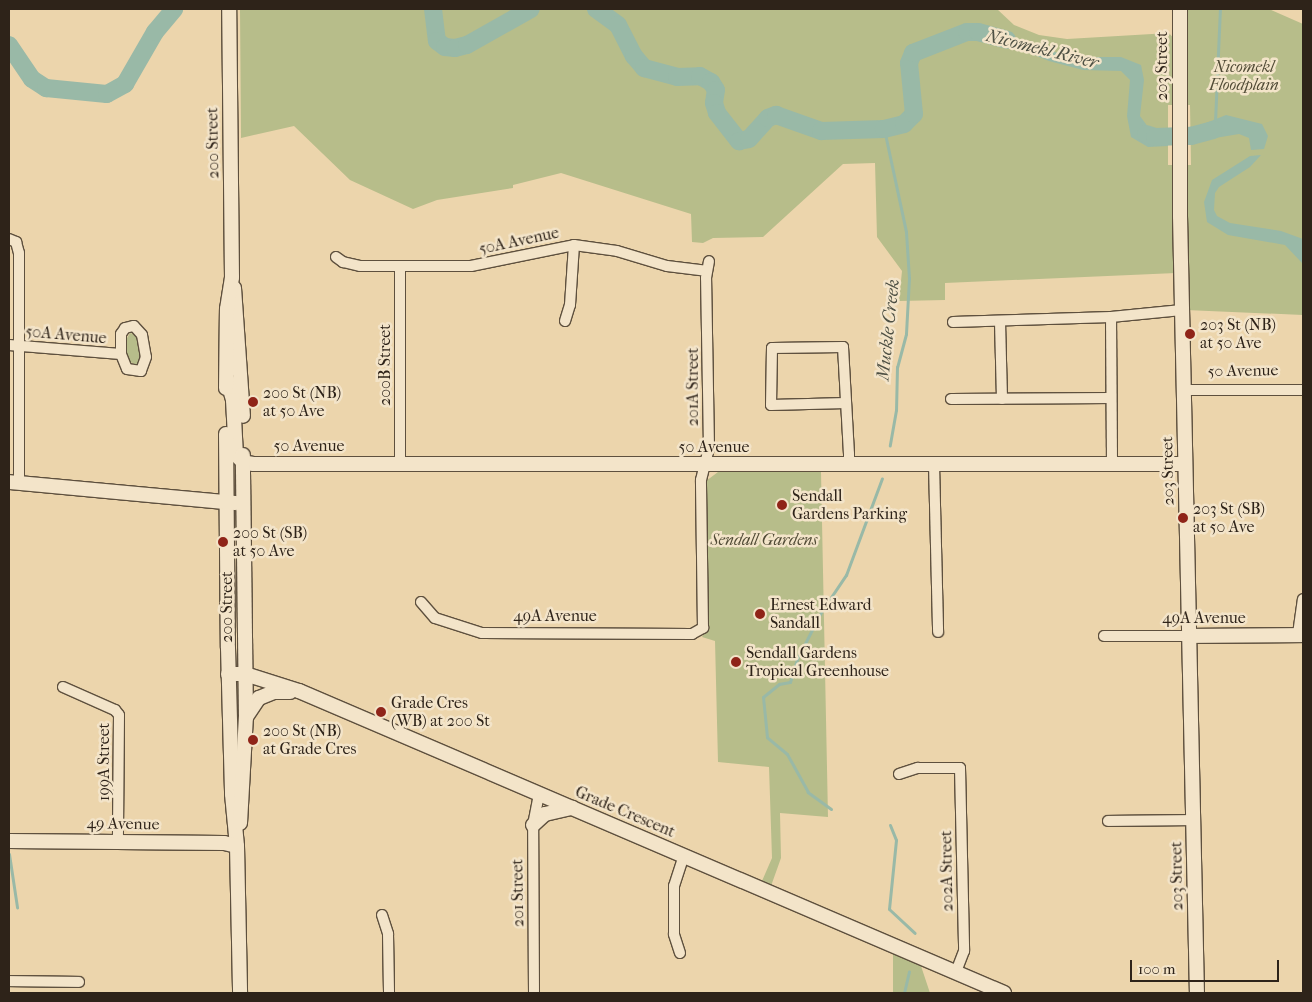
<!DOCTYPE html>
<style>
body{margin:0}
#map{position:relative;width:1312px;height:1002px;overflow:hidden;background:#ecd5ac;font-family:"IM FELL French Canon",serif}
div>[style]{position:absolute}
[style*='--x']{left:calc(var(--x)*1px);top:calc(var(--y)*1px);width:calc(var(--w)*1px);rotate:calc(var(--a)*1deg)}
.green>*{inset:0;background:#b7bd8a}
.water>*{inset:0;background:#99b9a7}
.stream>*{height:3px;margin:-1.5px;padding:0 1.5px;transform-origin:1.5px;border-radius:1.5px;background:#99b9a7}
.river>*{height:18px;margin:-9px;padding:0 9px;transform-origin:9px;border-radius:9px;background:#99b9a7}
.roads{filter:drop-shadow(1px 0 #5e503e) drop-shadow(-1px 0 #5e503e) drop-shadow(0 1px #5e503e) drop-shadow(0 -1px #5e503e)}
.street>*{height:10px;margin:-5px;padding:0 5px;transform-origin:5px;border-radius:5px;background:#f3e4c9}
.secondary>*{height:14px;margin:-7px;padding:0 7px;transform-origin:7px;border-radius:7px;background:#f3e4c9}
.dots>*{width:14px;height:14px;translate:-50% -50%;box-sizing:border-box;border:2px solid #f3e4c9;border-radius:50%}
span{translate:-50% -50%;white-space:nowrap;text-align:center;line-height:1.15;-webkit-text-stroke:5px #f3e4c9;paint-order:stroke}
.street-label{font-size:16px;color:#2e2319}
.park-label{font-size:16px;color:#504a35;font-style:italic}
.poi-label{font-size:16px;color:#2e2319}
.left{translate:0 -50%;text-align:left}
.water-label{font-size:18px;color:#4e5044;font-style:italic}
.frame{position:absolute;inset:0;border:10px solid #2e2319;pointer-events:none}
.scale{position:absolute;left:1130px;top:960px;width:149px;height:22px;box-sizing:border-box;border:2px solid #2e2319;border-top:0;padding-left:6px;font-size:15px;line-height:18px;white-space:nowrap;color:#2e2319;-webkit-text-stroke:4px #f3e4c9;paint-order:stroke}
</style>
<div id="map">
<div class="green">
<i style="clip-path:polygon(240px 9px,997px 9px,1014px 25px,1039px 35px,1067px 39px,1169px 33px,1175px 40px,1174px 105px,1168px 105px,1168px 165px,1174px 165px,1176px 273px,945px 283px,945px 300px,899px 301px,902px 271px,877px 237px,875px 163px,843px 164px,763px 237px,713px 238px,703px 243px,692px 242px,691px 214px,561px 173px,513px 185px,513px 188px,437px 200px,413px 209px,350px 180px,294px 126px,241px 138px)"></i>
<i style="clip-path:polygon(1185px 9px,1269px 9px,1303px 24px,1303px 315px,1186px 310px,1184px 165px,1191px 165px,1190px 105px,1184px 105px)"></i>
<i style="clip-path:polygon(130px 333px,137px 335px,142px 360px,136px 365px,127px 360px,124px 343px)"></i>
<i style="clip-path:polygon(718px 472px,821px 472px,828px 817px,780px 813px,781px 858px,771px 886px,762px 881px,772px 858px,769px 767px,718px 762px,715px 641px,702px 637px,709px 626px,706px 481px)"></i>
<i style="clip-path:polygon(893px 951px,920px 963px,930px 993px,893px 993px)"></i>
</div>
<div class="water">
<i style="clip-path:polygon(984px 28px,1070px 57px,1121px 57px,1141px 65px,1144px 80px,1140px 116px,1151px 131px,1168px 132px,1168px 146px,1148px 147px,1131px 137px,1127px 116px,1130px 80px,1121px 71px,1083px 70px,1049px 61px,986px 35px)"></i>
<i style="clip-path:polygon(1226px 115px,1262px 124px,1268px 136px,1264px 149px,1251px 150px,1249px 138px,1239px 134px,1191px 142px,1191px 129px)"></i>
<i style="clip-path:polygon(1261px 155px,1250px 167px,1219px 187px,1215px 193px,1214px 210px,1217px 216px,1230px 223px,1281px 231px,1303px 239px,1303px 264px,1285px 245px,1228px 235px,1207px 222px,1204px 202px,1212px 180px,1250px 156px)"></i>
</div>
<div class="stream">
<i style="--x:1215;--y:122;--w:113;--a:-87.5"></i>
<i style="--x:884;--y:129;--w:105;--a:77.9"></i>
<i style="--x:906;--y:232;--w:46;--a:86.3"></i>
<i style="--x:909;--y:278;--w:56;--a:93.1"></i>
<i style="--x:906;--y:334;--w:34;--a:105"></i>
<i style="--x:897;--y:367;--w:43;--a:91.3"></i>
<i style="--x:896;--y:410;--w:36;--a:100"></i>
<i style="--x:831;--y:809;--w:29;--a:-144"></i>
<i style="--x:808;--y:792;--w:43;--a:-118.9"></i>
<i style="--x:787;--y:754;--w:26;--a:-140"></i>
<i style="--x:767;--y:737;--w:40;--a:-95.7"></i>
<i style="--x:763;--y:697;--w:21;--a:-39"></i>
<i style="--x:779;--y:684;--w:11;--a:-10"></i>
<i style="--x:790;--y:682;--w:24;--a:-73"></i>
<i style="--x:797;--y:659;--w:53;--a:-62.9"></i>
<i style="--x:821;--y:612;--w:45;--a:-56"></i>
<i style="--x:846;--y:575;--w:103;--a:-69.6"></i>
<i style="--x:890;--y:825;--w:16;--a:68"></i>
<i style="--x:896;--y:840;--w:69;--a:95.8"></i>
<i style="--x:889;--y:909;--w:35;--a:43"></i>
<i style="--x:9;--y:854;--w:54;--a:81.4"></i>
<i style="--x:904;--y:993;--w:22;--a:-77"></i>
</div>
<div class="river">
<i style="--x:433;--y:9;--w:32;--a:83"></i>
<i style="--x:437;--y:41;--w:10;--a:37"></i>
<i style="--x:445;--y:47;--w:10;--a:6"></i>
<i style="--x:455;--y:48;--w:12;--a:-14"></i>
<i style="--x:467;--y:45;--w:73;--a:-29.4"></i>
<i style="--x:596;--y:9;--w:27;--a:36"></i>
<i style="--x:618;--y:25;--w:35;--a:63"></i>
<i style="--x:634;--y:56;--w:16;--a:50"></i>
<i style="--x:644;--y:68;--w:34;--a:15"></i>
<i style="--x:677;--y:77;--w:23;--a:-2"></i>
<i style="--x:700;--y:76;--w:13;--a:29"></i>
<i style="--x:711;--y:82;--w:9;--a:58"></i>
<i style="--x:716;--y:90;--w:13;--a:99"></i>
<i style="--x:714;--y:103;--w:10;--a:73"></i>
<i style="--x:717;--y:113;--w:36;--a:52"></i>
<i style="--x:739;--y:141;--w:10;--a:-11"></i>
<i style="--x:749;--y:139;--w:28;--a:-48"></i>
<i style="--x:768;--y:118;--w:9;--a:-21"></i>
<i style="--x:776;--y:115;--w:48;--a:19.6"></i>
<i style="--x:821;--y:131;--w:63;--a:-1.8"></i>
<i style="--x:884;--y:129;--w:21;--a:-14"></i>
<i style="--x:904;--y:124;--w:14;--a:-45"></i>
<i style="--x:914;--y:114;--w:51;--a:-95.6"></i>
<i style="--x:909;--y:63;--w:11;--a:-68"></i>
<i style="--x:913;--y:53;--w:58;--a:-21.3"></i>
<i style="--x:967;--y:32;--w:11;--a:0"></i>
<i style="--x:978;--y:32;--w:30;--a:15"></i>
<i style="--x:9;--y:45;--w:41;--a:55.9"></i>
<i style="--x:32;--y:79;--w:17;--a:33"></i>
<i style="--x:46;--y:88;--w:61;--a:5.6"></i>
<i style="--x:107;--y:94;--w:21;--a:-29"></i>
<i style="--x:125;--y:84;--w:60;--a:-60"></i>
<i style="--x:155;--y:32;--w:30;--a:-50"></i>
<i style="--x:1146;--y:134;--w:9;--a:18"></i>
<i style="--x:1155;--y:137;--w:36;--a:-2"></i>
<i style="--x:1191;--y:136;--w:23;--a:-15"></i>
</div>
<div class="roads">
<div class="street">
<i style="--x:9;--y:239;--w:8;--a:23"></i>
<i style="--x:16;--y:242;--w:11;--a:75"></i>
<i style="--x:19;--y:253;--w:230;--a:90"></i>
<i style="--x:336;--y:257;--w:9;--a:36"></i>
<i style="--x:343;--y:262;--w:17;--a:13"></i>
<i style="--x:360;--y:266;--w:111;--a:0"></i>
<i style="--x:471;--y:266;--w:105;--a:-11.5"></i>
<i style="--x:574;--y:245;--w:43;--a:7.9"></i>
<i style="--x:617;--y:251;--w:52;--a:16.7"></i>
<i style="--x:667;--y:266;--w:39;--a:7"></i>
<i style="--x:400;--y:266;--w:199;--a:90"></i>
<i style="--x:1111;--y:317;--w:147;--a:89.6"></i>
<i style="--x:565;--y:321;--w:17;--a:-73"></i>
<i style="--x:570;--y:305;--w:60;--a:-86.2"></i>
<i style="--x:953;--y:322;--w:158;--a:-1.8"></i>
<i style="--x:1111;--y:317;--w:71;--a:-5.6"></i>
<i style="--x:1000;--y:322;--w:77;--a:88.5"></i>
<i style="--x:134;--y:326;--w:12;--a:48"></i>
<i style="--x:142;--y:335;--w:22;--a:80"></i>
<i style="--x:146;--y:357;--w:15;--a:110"></i>
<i style="--x:141;--y:371;--w:14;--a:-172"></i>
<i style="--x:127;--y:369;--w:16;--a:-112"></i>
<i style="--x:121;--y:354;--w:20;--a:-90"></i>
<i style="--x:121;--y:334;--w:7;--a:-56"></i>
<i style="--x:125;--y:328;--w:9;--a:-13"></i>
<i style="--x:9;--y:345;--w:112;--a:4.6"></i>
<i style="--x:1184;--y:390;--w:119;--a:0"></i>
<i style="--x:951;--y:399;--w:160;--a:-0.4"></i>
<i style="--x:846;--y:403;--w:75;--a:178.5"></i>
<i style="--x:771;--y:405;--w:57;--a:-89"></i>
<i style="--x:772;--y:348;--w:71;--a:-0.8"></i>
<i style="--x:843;--y:347;--w:107;--a:86.8"></i>
<i style="--x:849;--y:454;--w:10;--a:90"></i>
<i style="--x:934;--y:464;--w:168;--a:88.6"></i>
<i style="--x:421;--y:602;--w:21;--a:49"></i>
<i style="--x:435;--y:618;--w:49;--a:17.7"></i>
<i style="--x:482;--y:633;--w:210;--a:0.3"></i>
<i style="--x:692;--y:634;--w:13;--a:-29"></i>
<i style="--x:703;--y:628;--w:148;--a:-90.8"></i>
<i style="--x:701;--y:480;--w:34;--a:-76"></i>
<i style="--x:709;--y:447;--w:169;--a:-91"></i>
<i style="--x:706;--y:278;--w:17;--a:-80"></i>
<i style="--x:1298;--y:634;--w:35;--a:-82"></i>
<i style="--x:1104;--y:636;--w:85;--a:0"></i>
<i style="--x:63;--y:687;--w:57;--a:23.9"></i>
<i style="--x:115;--y:710;--w:6;--a:51"></i>
<i style="--x:119;--y:715;--w:127;--a:90.5"></i>
<i style="--x:899;--y:774;--w:20;--a:-18"></i>
<i style="--x:918;--y:768;--w:42;--a:0"></i>
<i style="--x:960;--y:768;--w:183;--a:88.7"></i>
<i style="--x:964;--y:951;--w:22;--a:111"></i>
<i style="--x:1108;--y:821;--w:85;--a:-0.7"></i>
<i style="--x:382;--y:915;--w:20;--a:72"></i>
<i style="--x:388;--y:934;--w:59;--a:89"></i>
<i style="--x:680;--y:953;--w:20;--a:-108"></i>
<i style="--x:674;--y:934;--w:48;--a:-90"></i>
<i style="--x:674;--y:886;--w:32;--a:-72"></i>
<i style="--x:9;--y:981;--w:70;--a:0.8"></i>
<i style="--x:534;--y:993;--w:168;--a:-90.3"></i>
<i style="--x:533;--y:825;--w:32;--a:-79"></i>
</div>
<div class="secondary">
<i style="--x:1180;--y:9;--w:207;--a:90"></i>
<i style="--x:1180;--y:216;--w:777;--a:88.75"></i>
<i style="--x:234;--y:288;--w:128;--a:86"></i>
<i style="--x:227;--y:379;--w:22;--a:74"></i>
<i style="--x:233;--y:400;--w:55;--a:86.9"></i>
<i style="--x:236;--y:455;--w:10;--a:45"></i>
<i style="--x:243;--y:462;--w:10;--a:11"></i>
<i style="--x:253;--y:464;--w:932;--a:0"></i>
<i style="--x:226;--y:388;--w:79;--a:-89.3"></i>
<i style="--x:227;--y:309;--w:32;--a:-81"></i>
<i style="--x:232;--y:277;--w:268;--a:-90.6"></i>
<i style="--x:226;--y:434;--w:214;--a:89.5"></i>
<i style="--x:228;--y:648;--w:146;--a:88.4"></i>
<i style="--x:232;--y:794;--w:52;--a:84.5"></i>
<i style="--x:237;--y:846;--w:147;--a:88.8"></i>
<i style="--x:9;--y:482;--w:228;--a:5.3"></i>
<i style="--x:1189;--y:636;--w:114;--a:-0.5"></i>
<i style="--x:228;--y:674;--w:17;--a:0"></i>
<i style="--x:245;--y:674;--w:57;--a:17.5"></i>
<i style="--x:299;--y:691;--w:767;--a:23.19"></i>
<i style="--x:246;--y:717;--w:23;--a:-56"></i>
<i style="--x:259;--y:698;--w:16;--a:-22"></i>
<i style="--x:274;--y:692;--w:16;--a:0"></i>
<i style="--x:240;--y:823;--w:106;--a:-86.8"></i>
<i style="--x:246;--y:717;--w:262;--a:-90.7"></i>
<i style="--x:533;--y:825;--w:16;--a:-43"></i>
<i style="--x:545;--y:814;--w:28;--a:-13"></i>
<i style="--x:9;--y:841;--w:215;--a:0.5"></i>
<i style="--x:224;--y:843;--w:13;--a:13"></i>
</div>
</div>
<div class="dots">
<i style="left:1190px;top:334px;background:#8f2418"></i>
<i style="left:253px;top:402px;background:#8f2418"></i>
<i style="left:782px;top:505px;background:#8f2418"></i>
<i style="left:1183px;top:518px;background:#8f2418"></i>
<i style="left:223px;top:542px;background:#8f2418"></i>
<i style="left:760px;top:614px;background:#8f2418"></i>
<i style="left:736px;top:662px;background:#8f2418"></i>
<i style="left:381px;top:712px;background:#8f2418"></i>
<i style="left:253px;top:740px;background:#8f2418"></i>
</div>
<div class="street-label">
<span style="left:1162px;top:66px;rotate:-90deg">203 Street</span>
<span style="left:213px;top:143px;rotate:-91deg">200 Street</span>
<span style="left:519px;top:241px;rotate:-12deg">50A Avenue</span>
<span style="left:66px;top:335px;rotate:5deg">50A Avenue</span>
<span style="left:385px;top:365px;rotate:-90deg">200B Street</span>
<span style="left:1243px;top:371px;rotate:-1deg">50 Avenue</span>
<span style="left:693px;top:387px;rotate:-90deg">201A Street</span>
<span style="left:309px;top:446px">50 Avenue</span>
<span style="left:714px;top:447px">50 Avenue</span>
<span style="left:1168px;top:471px;rotate:-91deg">203 Street</span>
<span style="left:227px;top:607px;rotate:-90deg">200 Street</span>
<span style="left:555px;top:616px">49A Avenue</span>
<span style="left:1204px;top:618px">49A Avenue</span>
<span style="left:104px;top:762px;rotate:-90deg">199A Street</span>
<span style="left:625px;top:812px;rotate:23deg">Grade Crescent</span>
<span style="left:123px;top:824px;rotate:1deg">49 Avenue</span>
<span style="left:947px;top:871px;rotate:-91deg">202A Street</span>
<span style="left:1177px;top:876px;rotate:-91deg">203 Street</span>
<span style="left:518px;top:893px;rotate:-91deg">201 Street</span>
</div>
<div class="park-label">
<span style="left:1244px;top:76px">Nicomekl<br>Floodplain</span>
<span style="left:764px;top:540px">Sendall Gardens</span>
</div>
<div class="poi-label">
<span class="left" style="left:1200px;top:334px">203 St (NB)<br>at 50 Ave</span>
<span class="left" style="left:263px;top:402px">200 St (NB)<br>at 50 Ave</span>
<span class="left" style="left:792px;top:505px">Sendall<br>Gardens Parking</span>
<span class="left" style="left:1193px;top:518px">203 St (SB)<br>at 50 Ave</span>
<span class="left" style="left:233px;top:542px">200 St (SB)<br>at 50 Ave</span>
<span class="left" style="left:770px;top:614px">Ernest Edward<br>Sandall</span>
<span class="left" style="left:746px;top:662px">Sendall Gardens<br>Tropical Greenhouse</span>
<span class="left" style="left:391px;top:712px">Grade Cres<br>(WB) at 200 St</span>
<span class="left" style="left:263px;top:740px">200 St (NB)<br>at Grade Cres</span>
</div>
<div class="water-label">
<span style="left:1042px;top:50px;rotate:14deg">Nicomekl River</span>
<span style="left:889px;top:330px;rotate:-84deg">Muckle Creek</span>
</div>
<div class="frame"></div>
<div class="scale">100 m</div>
</div>
